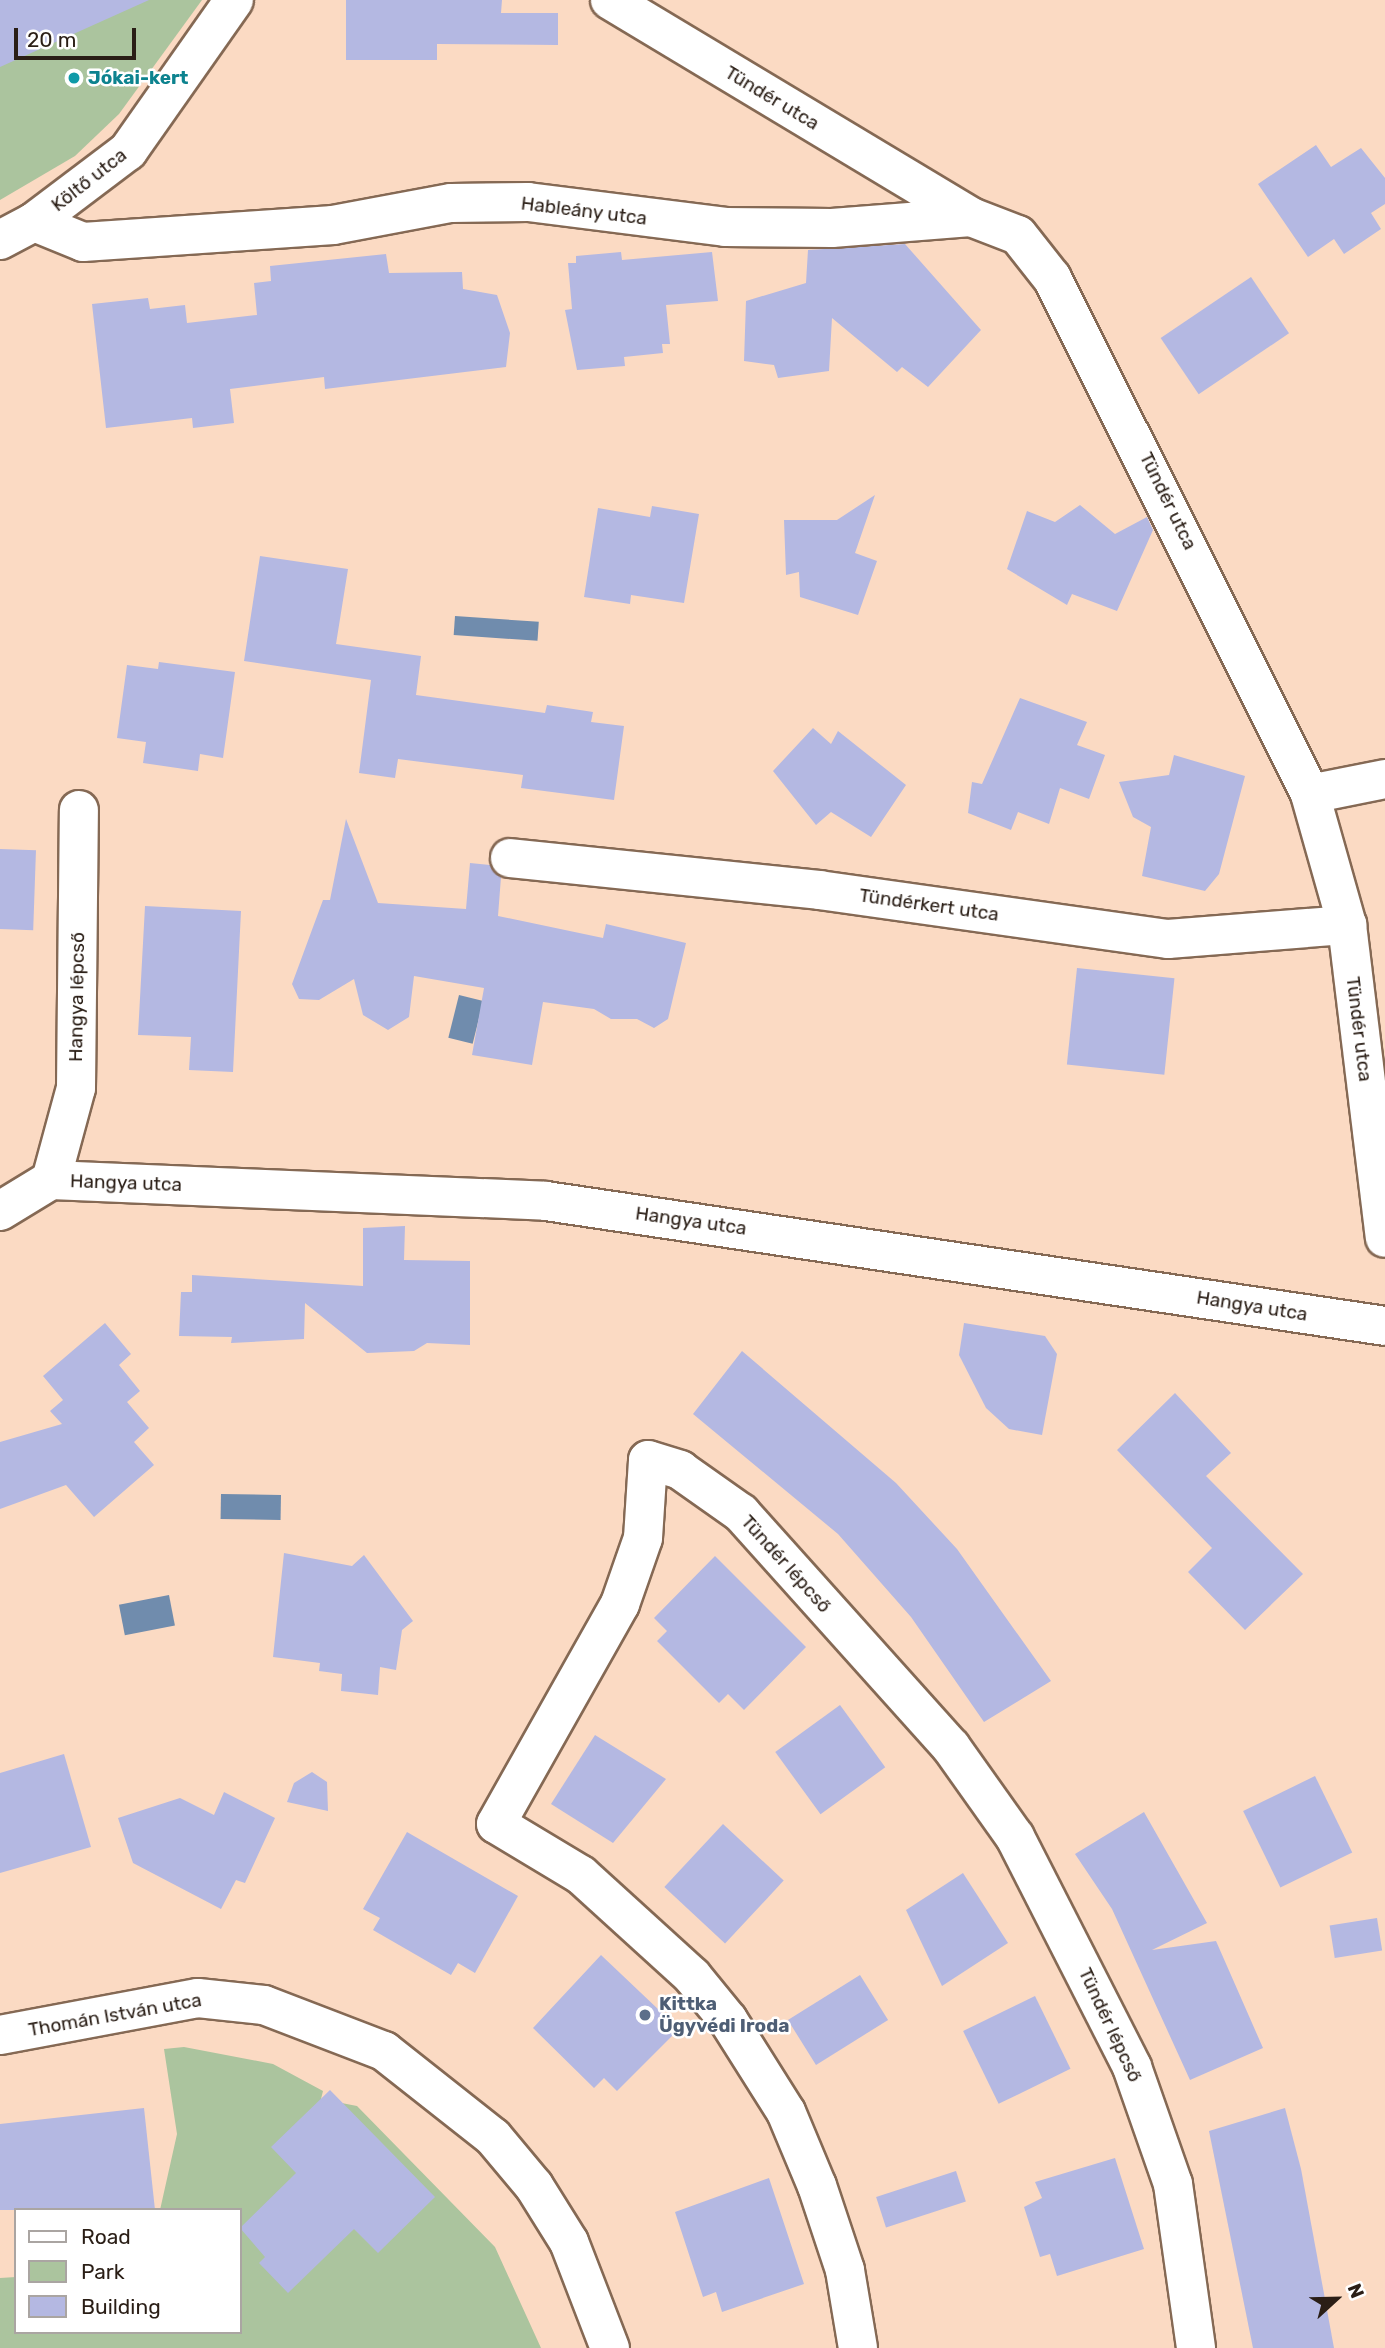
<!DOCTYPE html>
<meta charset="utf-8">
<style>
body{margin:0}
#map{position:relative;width:1385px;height:2348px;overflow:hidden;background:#fbdac3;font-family:Rubik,sans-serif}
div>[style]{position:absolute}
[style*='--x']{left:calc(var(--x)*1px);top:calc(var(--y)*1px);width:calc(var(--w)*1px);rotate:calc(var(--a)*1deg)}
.green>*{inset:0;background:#abc49e}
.water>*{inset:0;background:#708cad;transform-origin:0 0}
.building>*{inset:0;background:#b4b8e2;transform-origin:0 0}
.roads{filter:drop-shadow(2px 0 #856954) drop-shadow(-2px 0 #856954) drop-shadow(0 2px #856954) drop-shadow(0 -2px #856954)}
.minor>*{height:38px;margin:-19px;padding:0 19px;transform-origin:19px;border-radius:19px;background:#fff}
.dots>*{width:19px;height:19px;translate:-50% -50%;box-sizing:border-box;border:4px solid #fff;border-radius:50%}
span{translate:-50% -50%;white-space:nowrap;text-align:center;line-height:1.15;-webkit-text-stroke:5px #fff;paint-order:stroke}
.culture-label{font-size:19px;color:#0d838f;font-weight:700}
.left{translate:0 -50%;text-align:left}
.street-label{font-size:19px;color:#2a1e16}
.service-label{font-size:19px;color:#4e5e75;font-weight:700}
.legend{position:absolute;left:14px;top:2208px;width:228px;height:126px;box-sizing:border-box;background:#fff;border:2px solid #aaa5a2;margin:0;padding:9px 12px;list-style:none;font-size:21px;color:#2a1e16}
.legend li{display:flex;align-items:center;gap:14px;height:35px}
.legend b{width:35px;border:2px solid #aaa5a2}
.north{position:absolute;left:1301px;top:2264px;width:70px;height:70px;-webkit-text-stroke:5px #fff;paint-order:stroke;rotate:68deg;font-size:19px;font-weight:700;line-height:28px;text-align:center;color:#2a1e16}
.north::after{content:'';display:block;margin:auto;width:24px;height:32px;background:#2a1e16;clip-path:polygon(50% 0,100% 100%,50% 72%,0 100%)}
.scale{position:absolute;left:14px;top:28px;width:122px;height:32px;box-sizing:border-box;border:4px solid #2a1e16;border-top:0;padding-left:9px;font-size:21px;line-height:24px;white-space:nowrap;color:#2a1e16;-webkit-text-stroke:5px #fff;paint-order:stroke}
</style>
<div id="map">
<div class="green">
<i style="clip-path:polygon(0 0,202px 0,119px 114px,75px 156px,0 200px)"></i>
<i style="clip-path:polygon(184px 2047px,273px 2064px,323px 2091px,321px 2099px,357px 2106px,495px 2247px,541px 2348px,0 2348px,0 2278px,16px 2277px,16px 2332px,240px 2332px,240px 2210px,160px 2210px,177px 2134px,164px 2049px)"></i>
</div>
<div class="water">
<i style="left:455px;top:616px;width:84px;height:19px;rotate:4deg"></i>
<i style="left:459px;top:995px;width:25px;height:44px;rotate:14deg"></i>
<i style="left:221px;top:1494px;width:60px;height:25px;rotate:1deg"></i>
<i style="left:169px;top:1595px;width:31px;height:51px;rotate:79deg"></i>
</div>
<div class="building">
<i style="clip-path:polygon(0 0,149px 0,0 67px)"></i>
<i style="clip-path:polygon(346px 0,502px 0,501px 13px,558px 13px,558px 45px,437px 44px,437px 60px,346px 60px)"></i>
<i style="clip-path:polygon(1316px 145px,1331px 167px,1361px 148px,1385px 178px,1385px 204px,1371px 213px,1381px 229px,1344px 254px,1334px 239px,1308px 257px,1258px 184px)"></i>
<i style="clip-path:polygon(905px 244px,981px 330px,928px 387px,902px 367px,897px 372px,832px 318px,829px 371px,778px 378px,774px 365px,744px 361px,746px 301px,806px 283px,808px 250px)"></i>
<i style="clip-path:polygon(621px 252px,622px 260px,712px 252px,718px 301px,666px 305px,670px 344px,662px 344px,663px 353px,624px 357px,625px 366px,577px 370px,565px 310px,572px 309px,568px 263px,576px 263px,576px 256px)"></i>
<i style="clip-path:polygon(386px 254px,389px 273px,462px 272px,463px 289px,497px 295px,510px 333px,506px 367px,325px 389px,324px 377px,230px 389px,234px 423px,193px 428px,192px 418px,106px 428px,92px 304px,148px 298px,150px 309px,185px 305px,187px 323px,257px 315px,254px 283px,271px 281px,270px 266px)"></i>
<i style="left:1251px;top:277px;width:68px;height:109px;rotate:56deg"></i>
<i style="clip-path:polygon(875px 495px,855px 553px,877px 561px,858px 615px,800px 597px,799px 572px,786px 575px,784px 520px,837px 520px)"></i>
<i style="clip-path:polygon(1080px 505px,1115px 534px,1147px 517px,1153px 530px,1117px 611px,1072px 594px,1067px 605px,1007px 569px,1027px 511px,1055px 522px)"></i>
<i style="clip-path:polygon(652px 506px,699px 514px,684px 603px,631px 595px,630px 604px,584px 597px,598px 508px,650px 517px)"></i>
<i style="clip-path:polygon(260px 556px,348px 569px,336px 644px,421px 656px,416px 695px,545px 713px,547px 705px,593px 712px,591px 722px,624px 726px,614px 800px,521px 788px,523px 775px,398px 759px,395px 778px,359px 773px,371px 680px,244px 661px)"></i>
<i style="clip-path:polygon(159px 662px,235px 672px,223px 758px,200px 754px,198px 771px,143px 763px,146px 742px,117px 738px,127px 665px,158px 669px)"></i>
<i style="clip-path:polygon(1020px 698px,1087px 722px,1077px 745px,1105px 755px,1089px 799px,1060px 788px,1049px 824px,1018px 812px,1011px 830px,968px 813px,972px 782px,982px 784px)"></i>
<i style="clip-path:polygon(813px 728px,831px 744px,838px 731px,906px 785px,871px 837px,831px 812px,816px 825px,773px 771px)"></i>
<i style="clip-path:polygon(1174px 755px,1245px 776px,1219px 874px,1205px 891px,1142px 876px,1151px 827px,1133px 817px,1119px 782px,1169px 775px)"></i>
<i style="clip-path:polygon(346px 819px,378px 903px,466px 909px,470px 863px,490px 865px,501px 877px,498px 916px,603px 938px,606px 924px,686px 943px,668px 1019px,654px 1028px,637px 1019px,611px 1019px,594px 1009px,543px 1002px,532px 1065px,472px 1055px,484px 988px,414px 976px,409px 1017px,388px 1030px,363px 1015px,354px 979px,319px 1000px,299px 999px,292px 984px,323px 900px,330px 900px)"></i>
<i style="left:0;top:849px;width:36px;height:80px;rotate:2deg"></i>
<i style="clip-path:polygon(145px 906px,241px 911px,233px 1072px,189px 1070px,191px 1037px,138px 1035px)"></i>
<i style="left:1077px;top:968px;width:98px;height:97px;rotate:6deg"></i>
<i style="clip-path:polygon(405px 1226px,404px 1260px,470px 1261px,470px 1345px,427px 1343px,414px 1351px,367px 1353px,305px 1303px,304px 1339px,231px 1343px,232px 1337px,179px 1336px,181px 1292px,192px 1292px,192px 1275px,363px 1286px,363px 1228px)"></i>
<i style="clip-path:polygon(105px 1323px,131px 1354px,119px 1365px,140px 1391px,127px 1402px,149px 1428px,134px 1442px,154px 1465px,94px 1517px,66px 1485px,0 1509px,0 1442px,62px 1424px,50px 1411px,63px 1400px,43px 1376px)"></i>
<i style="clip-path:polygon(964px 1323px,1045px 1336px,1057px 1354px,1042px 1435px,1009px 1429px,986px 1408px,959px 1355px)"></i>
<i style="clip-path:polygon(742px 1351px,896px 1483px,957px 1549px,1051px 1681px,984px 1722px,911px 1617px,838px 1534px,693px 1414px)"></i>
<i style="clip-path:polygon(1175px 1393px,1231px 1453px,1206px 1476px,1303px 1574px,1245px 1630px,1188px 1572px,1212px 1548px,1117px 1450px)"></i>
<i style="clip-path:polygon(284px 1553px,352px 1566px,364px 1555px,413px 1621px,402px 1630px,396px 1670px,380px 1667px,378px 1695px,341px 1691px,342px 1674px,319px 1671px,320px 1663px,273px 1657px)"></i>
<i style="clip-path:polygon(715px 1556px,806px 1647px,744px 1710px,728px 1694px,719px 1703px,657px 1641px,667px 1631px,654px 1618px)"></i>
<i style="left:840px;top:1705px;width:77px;height:80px;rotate:54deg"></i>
<i style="clip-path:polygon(595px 1735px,666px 1779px,613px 1843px,551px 1804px)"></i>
<i style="clip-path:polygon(64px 1754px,91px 1847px,0 1873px,0 1773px)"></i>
<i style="clip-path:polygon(312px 1772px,327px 1782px,328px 1811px,287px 1802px,294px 1783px)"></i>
<i style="left:1315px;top:1776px;width:85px;height:80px;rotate:64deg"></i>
<i style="clip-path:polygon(224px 1792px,275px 1818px,245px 1883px,236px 1880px,221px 1909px,133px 1863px,118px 1818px,180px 1798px,214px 1815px)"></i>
<i style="clip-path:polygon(1144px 1812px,1207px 1923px,1152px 1950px,1216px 1941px,1263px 2048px,1190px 2080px,1112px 1909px,1075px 1854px)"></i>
<i style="left:723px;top:1824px;width:83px;height:86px;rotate:43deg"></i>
<i style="clip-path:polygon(407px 1832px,518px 1896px,475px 1973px,458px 1963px,451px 1975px,373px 1930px,380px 1918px,363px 1909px)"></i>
<i style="clip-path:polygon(963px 1873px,1008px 1943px,942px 1986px,906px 1910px)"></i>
<i style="left:1377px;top:1918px;width:33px;height:48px;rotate:81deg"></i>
<i style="clip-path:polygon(601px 1955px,679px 2029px,617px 2091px,604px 2078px,594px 2088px,533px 2028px)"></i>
<i style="left:860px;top:1975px;width:53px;height:85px;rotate:58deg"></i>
<i style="left:1035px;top:1996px;width:81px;height:80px;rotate:64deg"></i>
<i style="clip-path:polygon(330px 2090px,435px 2197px,378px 2253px,354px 2229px,288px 2293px,259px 2263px,265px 2257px,240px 2228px,296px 2173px,271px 2147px)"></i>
<i style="clip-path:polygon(144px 2108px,155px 2210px,0 2210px,0 2124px)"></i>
<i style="clip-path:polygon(1285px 2108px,1301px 2169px,1334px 2348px,1253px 2348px,1209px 2131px)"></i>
<i style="clip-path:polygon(1115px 2158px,1144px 2249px,1057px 2276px,1050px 2254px,1040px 2257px,1024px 2207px,1042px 2198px,1035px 2182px)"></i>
<i style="left:956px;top:2171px;width:32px;height:84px;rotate:72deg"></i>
<i style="clip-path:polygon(769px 2178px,804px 2284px,722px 2312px,716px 2292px,703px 2297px,675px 2212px)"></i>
</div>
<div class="roads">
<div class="minor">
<i style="--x:610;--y:0;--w:421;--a:31"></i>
<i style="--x:971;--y:217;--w:50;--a:21"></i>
<i style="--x:1018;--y:235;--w:55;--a:51.7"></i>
<i style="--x:1052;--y:278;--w:577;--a:63.43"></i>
<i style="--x:1310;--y:794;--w:136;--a:74.2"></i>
<i style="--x:1347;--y:925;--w:315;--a:83.1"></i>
<i style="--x:34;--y:222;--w:53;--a:22.2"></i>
<i style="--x:83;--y:242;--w:251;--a:-3.9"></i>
<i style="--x:333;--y:225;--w:120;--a:-10.6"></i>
<i style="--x:451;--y:203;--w:77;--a:-0.7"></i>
<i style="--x:528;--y:202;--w:199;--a:7.2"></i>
<i style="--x:725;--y:227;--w:107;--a:0.5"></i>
<i style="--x:832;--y:228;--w:139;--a:-4.5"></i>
<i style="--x:0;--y:240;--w:38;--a:-28"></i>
<i style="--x:34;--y:222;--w:118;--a:-37.1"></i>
<i style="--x:128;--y:151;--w:184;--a:-54.9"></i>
<i style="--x:1310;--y:794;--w:76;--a:-11.3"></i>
<i style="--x:510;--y:858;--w:311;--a:5.9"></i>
<i style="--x:819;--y:890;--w:352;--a:8"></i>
<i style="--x:1168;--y:939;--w:180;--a:-4.5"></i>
<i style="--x:51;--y:1180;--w:95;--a:-74.8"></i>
<i style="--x:76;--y:1088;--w:278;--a:-89.4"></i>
<i style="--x:0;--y:1211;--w:60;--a:-31.3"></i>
<i style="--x:51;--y:1180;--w:495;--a:2.4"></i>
<i style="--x:546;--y:1201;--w:848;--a:8.47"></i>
<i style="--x:0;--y:2035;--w:201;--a:-10.6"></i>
<i style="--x:198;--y:1998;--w:66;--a:6.1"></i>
<i style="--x:264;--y:2005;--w:129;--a:21"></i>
<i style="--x:384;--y:2051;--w:139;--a:38.3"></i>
<i style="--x:493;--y:2137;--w:64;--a:50.1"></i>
<i style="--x:534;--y:2186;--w:66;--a:58"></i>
<i style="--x:569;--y:2242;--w:114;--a:68.9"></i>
<i style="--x:858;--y:2348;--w:79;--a:-99.5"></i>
<i style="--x:845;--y:2270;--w:89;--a:-108.4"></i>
<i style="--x:817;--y:2186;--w:80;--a:-112.7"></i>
<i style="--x:786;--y:2112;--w:109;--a:-122.2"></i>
<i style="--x:728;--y:2020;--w:57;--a:-129.3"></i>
<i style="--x:692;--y:1976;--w:150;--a:-137.7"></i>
<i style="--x:581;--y:1875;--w:99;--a:-149"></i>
<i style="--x:496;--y:1824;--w:253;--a:-60.6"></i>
<i style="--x:620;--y:1604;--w:70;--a:-70.8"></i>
<i style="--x:643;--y:1538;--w:78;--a:-86.3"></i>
<i style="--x:648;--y:1460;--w:34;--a:17"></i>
<i style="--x:680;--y:1470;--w:75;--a:35.2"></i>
<i style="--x:741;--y:1513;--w:314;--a:48.1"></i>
<i style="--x:951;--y:1747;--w:110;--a:54.6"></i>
<i style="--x:1015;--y:1837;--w:258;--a:63"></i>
<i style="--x:1132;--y:2067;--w:124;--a:70.7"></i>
<i style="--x:1173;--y:2184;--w:166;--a:82"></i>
</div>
</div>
<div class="dots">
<i style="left:74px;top:78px;background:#0f9aa8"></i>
<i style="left:645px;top:2015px;background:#5c6f8a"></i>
</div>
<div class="culture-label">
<span class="left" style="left:88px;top:78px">Jókai-kert</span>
</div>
<div class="street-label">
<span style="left:772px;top:98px;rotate:31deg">Tündér utca</span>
<span style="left:89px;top:180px;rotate:-38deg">Költő utca</span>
<span style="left:584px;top:211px;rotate:7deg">Hableány utca</span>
<span style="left:1168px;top:501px;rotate:64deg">Tündér utca</span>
<span style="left:929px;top:905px;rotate:8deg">Tündérkert utca</span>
<span style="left:77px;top:997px;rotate:-89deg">Hangya lépcső</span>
<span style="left:1359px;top:1029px;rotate:83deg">Tündér utca</span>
<span style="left:126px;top:1183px;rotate:2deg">Hangya utca</span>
<span style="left:691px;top:1221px;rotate:8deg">Hangya utca</span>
<span style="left:1252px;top:1306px;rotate:9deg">Hangya utca</span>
<span style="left:786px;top:1564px;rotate:48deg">Tündér lépcső</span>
<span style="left:115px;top:2015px;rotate:-10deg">Thomán István utca</span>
<span style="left:1110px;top:2025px;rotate:65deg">Tündér lépcső</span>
</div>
<div class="service-label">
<span class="left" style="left:659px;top:2015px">Kittka<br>Ügyvédi Iroda</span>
</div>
<ul class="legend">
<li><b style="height:9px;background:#fff"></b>Road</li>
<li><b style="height:19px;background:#abc49e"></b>Park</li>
<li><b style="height:19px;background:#b4b8e2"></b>Building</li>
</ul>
<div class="north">N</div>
<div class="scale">20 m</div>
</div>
